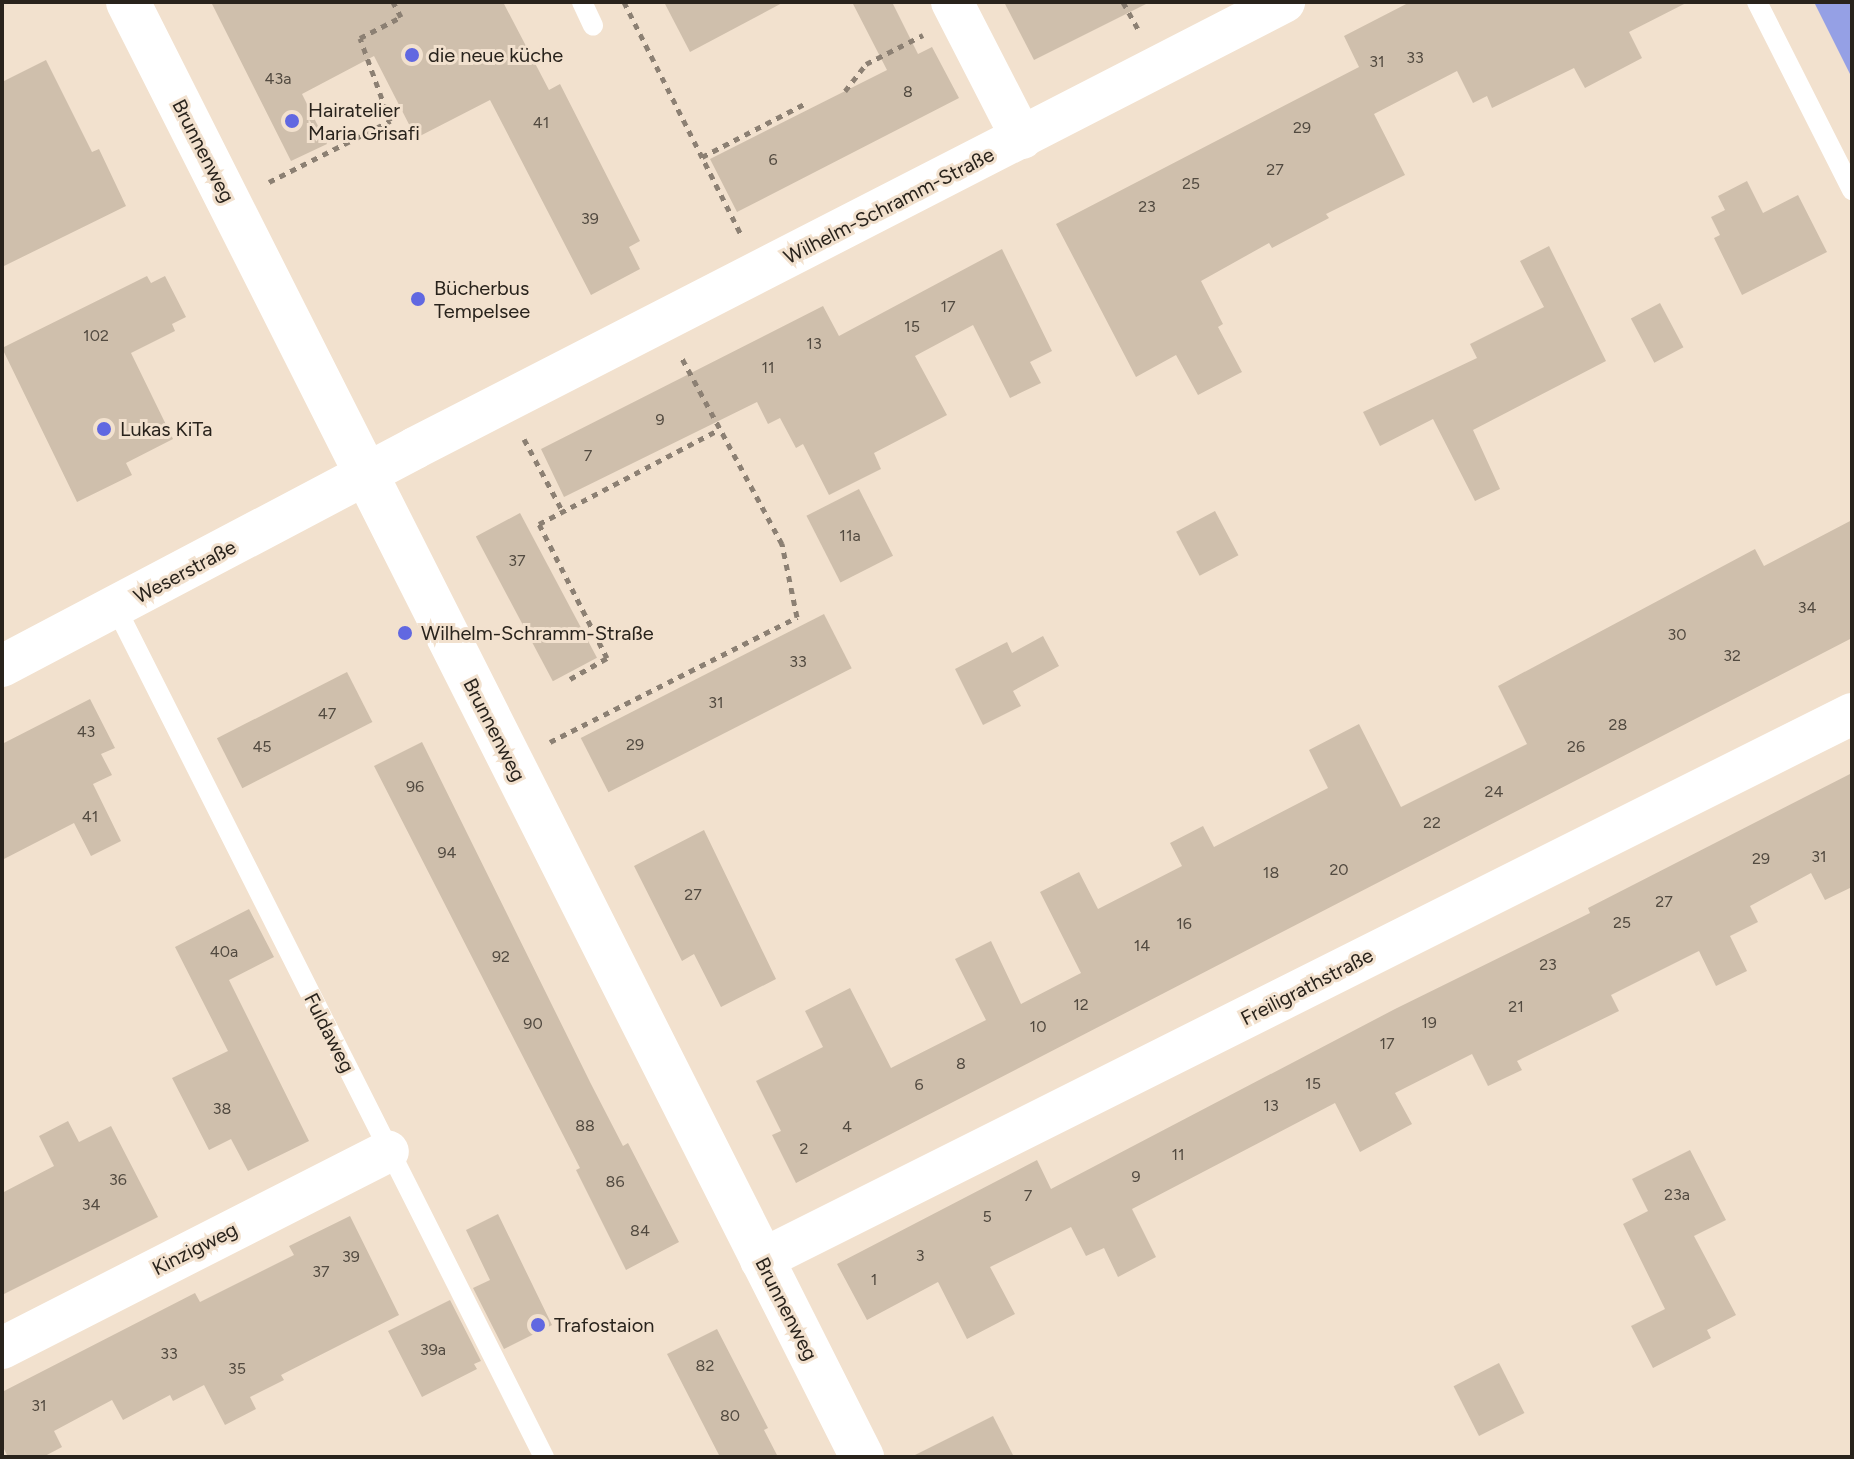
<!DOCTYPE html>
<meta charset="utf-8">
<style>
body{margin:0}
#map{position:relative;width:1854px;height:1459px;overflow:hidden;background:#f2e1ce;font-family:Figtree,sans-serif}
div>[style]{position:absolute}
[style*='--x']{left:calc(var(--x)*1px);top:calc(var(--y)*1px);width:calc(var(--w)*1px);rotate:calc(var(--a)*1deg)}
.forest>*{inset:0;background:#95a0e5}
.building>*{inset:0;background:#cfbfac;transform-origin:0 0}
.path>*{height:5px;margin-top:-2.5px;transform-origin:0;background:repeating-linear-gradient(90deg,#8c8073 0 6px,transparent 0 12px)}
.lane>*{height:20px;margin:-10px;padding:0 10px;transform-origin:10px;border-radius:10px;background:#fff}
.street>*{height:42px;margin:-21px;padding:0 21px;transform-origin:21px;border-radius:21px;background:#fff}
.secondary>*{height:44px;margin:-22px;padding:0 22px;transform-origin:22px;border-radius:22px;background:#fff}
.dots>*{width:22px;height:22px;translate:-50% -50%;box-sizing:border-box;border:4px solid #f2e1ce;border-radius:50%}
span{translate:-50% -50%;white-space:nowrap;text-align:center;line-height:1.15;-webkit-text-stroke:6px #f2e1ce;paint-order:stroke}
.number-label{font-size:16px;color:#524a40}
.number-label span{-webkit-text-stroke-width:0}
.poi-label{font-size:20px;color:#29231c}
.left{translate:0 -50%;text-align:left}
.street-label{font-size:20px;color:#29231c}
.frame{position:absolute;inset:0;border:4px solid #29231c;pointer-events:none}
</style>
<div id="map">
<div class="forest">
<i style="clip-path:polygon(1814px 2px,1852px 2px,1852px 78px)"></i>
</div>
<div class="building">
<i style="clip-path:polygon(211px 2px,503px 2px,549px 90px,560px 84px,640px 241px,629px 247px,640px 269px,591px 295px,490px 100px,416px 138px,374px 56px,302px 94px,327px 144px,291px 161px)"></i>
<i style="clip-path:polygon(664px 2px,784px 2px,690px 52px)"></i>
<i style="clip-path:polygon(852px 2px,892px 2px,918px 54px,932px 47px,959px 98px,737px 212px,710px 159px,887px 70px)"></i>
<i style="clip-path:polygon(1004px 2px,1150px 2px,1034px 60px)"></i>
<i style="clip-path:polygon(1410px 2px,1688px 2px,1629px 32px,1642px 58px,1585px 88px,1574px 68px,1492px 108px,1487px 96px,1473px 103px,1457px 71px,1374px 114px,1405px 175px,1326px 214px,1329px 218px,1272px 248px,1269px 243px,1201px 281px,1223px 324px,1218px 327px,1242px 372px,1198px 395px,1176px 355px,1136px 377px,1056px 224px,1359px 67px,1344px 36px)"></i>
<i style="clip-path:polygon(46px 60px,92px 152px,99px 149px,126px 206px,2px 267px,2px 82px)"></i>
<i style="clip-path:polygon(1747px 181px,1763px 213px,1798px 195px,1827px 252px,1742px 295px,1714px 238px,1720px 235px,1711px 217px,1725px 210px,1718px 196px)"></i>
<i style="clip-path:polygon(1549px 246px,1606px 361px,1473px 430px,1500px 489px,1475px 501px,1433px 419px,1380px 446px,1363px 412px,1477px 358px,1470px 344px,1544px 307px,1520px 261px)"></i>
<i style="clip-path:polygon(1002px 249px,1052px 351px,1030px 362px,1041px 383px,1010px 398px,973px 325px,915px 356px,947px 415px,874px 453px,881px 469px,829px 495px,803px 444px,796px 448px,780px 418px,768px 424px,757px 402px,564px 497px,541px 449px,823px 306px,839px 336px)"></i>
<i style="clip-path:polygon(147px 276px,151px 283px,165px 276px,186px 317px,172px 324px,175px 331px,131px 353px,173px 439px,126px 463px,132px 475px,77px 502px,2px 348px)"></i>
<i style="left:1660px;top:303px;width:50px;height:33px;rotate:62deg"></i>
<i style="left:859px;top:489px;width:75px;height:59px;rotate:63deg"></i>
<i style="left:1215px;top:511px;width:50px;height:44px;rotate:62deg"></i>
<i style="left:520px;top:513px;width:164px;height:50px;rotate:62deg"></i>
<i style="clip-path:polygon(1852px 520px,1852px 638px,796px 1183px,772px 1135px,781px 1131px,756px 1081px,823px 1047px,805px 1011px,850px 988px,891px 1068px,986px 1020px,955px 959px,991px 941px,1021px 1004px,1081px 973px,1040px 892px,1079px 872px,1098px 909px,1182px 866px,1170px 843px,1203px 826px,1214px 847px,1328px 788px,1309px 750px,1359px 724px,1401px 807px,1527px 744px,1498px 686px,1755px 549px,1764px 566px)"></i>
<i style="left:824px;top:614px;width:61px;height:273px;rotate:63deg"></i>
<i style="clip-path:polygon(1043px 636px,1059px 666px,1013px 691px,1021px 706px,983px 725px,955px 669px,1007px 642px,1012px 653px)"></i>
<i style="left:347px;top:672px;width:56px;height:146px;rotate:63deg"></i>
<i style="clip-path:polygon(90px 699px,115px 748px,101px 754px,112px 775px,93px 784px,121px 841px,91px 856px,74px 823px,2px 860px,2px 744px)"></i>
<i style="clip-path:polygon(422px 742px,591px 1084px,623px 1146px,628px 1143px,679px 1242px,626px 1270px,576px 1170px,580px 1168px,374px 766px)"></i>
<i style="clip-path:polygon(1852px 773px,1852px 887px,1825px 900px,1811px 873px,1750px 906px,1758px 922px,1730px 936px,1747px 971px,1716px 986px,1699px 951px,1611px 995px,1619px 1011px,1517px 1061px,1522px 1070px,1488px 1086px,1472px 1054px,1395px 1093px,1412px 1124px,1360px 1152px,1335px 1103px,1132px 1209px,1156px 1257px,1118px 1277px,1104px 1248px,1086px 1256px,1071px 1227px,990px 1267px,1015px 1314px,967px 1339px,938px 1282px,867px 1320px,837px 1264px,1037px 1160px,1051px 1189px,1395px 1009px,1590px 913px,1588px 908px)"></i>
<i style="clip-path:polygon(704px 830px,776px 979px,721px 1007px,694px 954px,682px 961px,634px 866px)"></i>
<i style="clip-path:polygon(249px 909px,274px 957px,229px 980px,309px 1141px,248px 1171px,231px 1139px,209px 1150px,172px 1078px,228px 1051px,175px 947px)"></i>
<i style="clip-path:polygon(68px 1121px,79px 1142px,111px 1126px,158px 1217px,2px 1295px,2px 1193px,54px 1166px,39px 1136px)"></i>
<i style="clip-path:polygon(1690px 1150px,1726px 1220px,1694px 1236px,1736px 1315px,1707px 1330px,1711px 1338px,1653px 1368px,1631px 1326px,1665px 1309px,1623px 1224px,1648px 1211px,1632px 1179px)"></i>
<i style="clip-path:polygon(498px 1214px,552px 1325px,504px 1349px,473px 1288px,490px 1280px,466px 1230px)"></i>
<i style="clip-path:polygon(350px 1216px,399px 1315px,281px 1375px,284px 1380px,250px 1397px,256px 1409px,225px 1425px,204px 1385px,173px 1401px,170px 1395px,123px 1420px,112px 1400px,54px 1431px,62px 1447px,43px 1457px,8px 1457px,2px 1445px,2px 1392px,195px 1293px,200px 1302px,294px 1255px,289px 1246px)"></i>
<i style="clip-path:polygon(450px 1300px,481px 1361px,474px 1364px,477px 1369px,422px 1397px,388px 1331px)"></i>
<i style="clip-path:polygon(717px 1329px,768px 1428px,764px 1430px,778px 1457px,720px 1457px,667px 1354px)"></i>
<i style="left:1499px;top:1363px;width:56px;height:51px;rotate:63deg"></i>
<i style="clip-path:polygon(993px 1416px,1014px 1457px,911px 1457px)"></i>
</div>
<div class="path">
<i style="--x:624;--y:2;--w:261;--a:63.3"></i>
<i style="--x:1123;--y:2;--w:33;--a:61"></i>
<i style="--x:845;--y:91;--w:34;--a:-52"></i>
<i style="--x:866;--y:64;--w:64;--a:-27"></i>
<i style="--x:702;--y:157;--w:119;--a:-27.4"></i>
<i style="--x:269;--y:182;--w:136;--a:-26.8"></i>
<i style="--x:390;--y:121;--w:88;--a:-109.9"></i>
<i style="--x:360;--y:38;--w:46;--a:-27.1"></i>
<i style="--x:401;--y:17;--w:17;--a:-118"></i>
<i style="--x:524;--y:439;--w:83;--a:61.9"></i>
<i style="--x:570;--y:679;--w:43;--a:-29.6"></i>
<i style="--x:607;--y:658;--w:150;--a:-116.9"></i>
<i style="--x:539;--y:524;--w:204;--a:-27.7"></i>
<i style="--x:550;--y:742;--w:277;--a:-26.8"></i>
<i style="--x:797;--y:617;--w:75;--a:-101.6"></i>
<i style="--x:782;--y:544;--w:211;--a:-118.3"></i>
</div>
<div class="lane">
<i style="--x:582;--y:2;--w:26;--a:65"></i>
<i style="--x:1757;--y:2;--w:211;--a:63.2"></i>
<i style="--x:116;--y:608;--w:951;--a:63.25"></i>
</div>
<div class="street">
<i style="--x:952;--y:2;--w:153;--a:62.8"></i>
<i style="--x:2;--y:666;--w:467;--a:-27.8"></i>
<i style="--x:415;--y:448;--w:977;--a:-27.17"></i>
<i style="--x:761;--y:1260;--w:1220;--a:-26.59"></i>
<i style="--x:2;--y:1348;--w:433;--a:-27"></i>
</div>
<div class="secondary">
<i style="--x:128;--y:2;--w:1630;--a:63.23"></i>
</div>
<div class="dots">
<i style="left:412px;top:55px;background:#6168e1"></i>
<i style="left:292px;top:121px;background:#6168e1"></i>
<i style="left:418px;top:299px;background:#6168e1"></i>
<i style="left:104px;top:429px;background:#6168e1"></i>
<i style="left:405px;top:633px;background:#6168e1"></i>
<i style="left:538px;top:1325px;background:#6168e1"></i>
</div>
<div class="number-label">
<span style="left:1415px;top:58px">33</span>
<span style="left:1377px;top:62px">31</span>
<span style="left:278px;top:79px">43a</span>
<span style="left:908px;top:92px">8</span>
<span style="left:541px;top:123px">41</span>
<span style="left:1302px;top:128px">29</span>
<span style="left:773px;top:160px">6</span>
<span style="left:1275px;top:170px">27</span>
<span style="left:1191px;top:184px">25</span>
<span style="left:1147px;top:207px">23</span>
<span style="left:590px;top:219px">39</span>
<span style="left:948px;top:307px">17</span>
<span style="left:912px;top:327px">15</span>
<span style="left:96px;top:336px">102</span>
<span style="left:814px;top:344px">13</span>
<span style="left:768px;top:368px">11</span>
<span style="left:660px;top:420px">9</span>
<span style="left:588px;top:456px">7</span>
<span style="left:850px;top:536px">11a</span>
<span style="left:517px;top:561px">37</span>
<span style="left:1807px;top:608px">34</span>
<span style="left:1677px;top:635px">30</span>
<span style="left:1732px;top:656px">32</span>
<span style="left:798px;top:662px">33</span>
<span style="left:716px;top:703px">31</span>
<span style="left:327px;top:714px">47</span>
<span style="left:1618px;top:725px">28</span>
<span style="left:86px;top:732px">43</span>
<span style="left:635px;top:745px">29</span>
<span style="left:262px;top:747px">45</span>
<span style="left:1576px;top:747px">26</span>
<span style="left:415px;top:787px">96</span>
<span style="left:1494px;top:792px">24</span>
<span style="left:90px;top:817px">41</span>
<span style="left:1432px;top:823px">22</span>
<span style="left:447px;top:853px">94</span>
<span style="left:1819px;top:857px">31</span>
<span style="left:1761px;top:859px">29</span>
<span style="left:1339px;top:870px">20</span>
<span style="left:1271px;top:873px">18</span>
<span style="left:693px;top:895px">27</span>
<span style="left:1664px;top:902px">27</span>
<span style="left:1622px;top:923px">25</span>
<span style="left:1184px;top:924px">16</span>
<span style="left:1142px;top:946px">14</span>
<span style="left:224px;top:952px">40a</span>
<span style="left:501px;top:957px">92</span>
<span style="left:1548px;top:965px">23</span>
<span style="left:1081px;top:1005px">12</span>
<span style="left:1516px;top:1007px">21</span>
<span style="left:1429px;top:1023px">19</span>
<span style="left:533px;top:1024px">90</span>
<span style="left:1038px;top:1027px">10</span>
<span style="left:1387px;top:1044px">17</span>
<span style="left:961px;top:1064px">8</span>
<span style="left:1313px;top:1084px">15</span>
<span style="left:919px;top:1085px">6</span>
<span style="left:1271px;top:1106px">13</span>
<span style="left:222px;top:1109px">38</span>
<span style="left:585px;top:1126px">88</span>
<span style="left:847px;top:1127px">4</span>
<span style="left:804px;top:1149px">2</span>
<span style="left:1178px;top:1155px">11</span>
<span style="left:1136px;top:1177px">9</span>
<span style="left:118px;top:1180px">36</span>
<span style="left:615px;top:1182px">86</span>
<span style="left:1677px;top:1195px">23a</span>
<span style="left:1028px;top:1196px">7</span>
<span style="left:91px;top:1205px">34</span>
<span style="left:987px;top:1217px">5</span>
<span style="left:640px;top:1231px">84</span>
<span style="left:920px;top:1256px">3</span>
<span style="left:351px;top:1257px">39</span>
<span style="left:321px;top:1272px">37</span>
<span style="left:874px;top:1280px">1</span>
<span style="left:433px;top:1350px">39a</span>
<span style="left:169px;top:1354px">33</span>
<span style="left:705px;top:1366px">82</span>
<span style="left:237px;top:1369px">35</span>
<span style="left:39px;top:1406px">31</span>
<span style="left:730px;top:1416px">80</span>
</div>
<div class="poi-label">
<span class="left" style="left:428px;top:55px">die neue küche</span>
<span class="left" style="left:308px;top:122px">Hairatelier<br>Maria Grisafi</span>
<span class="left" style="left:434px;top:300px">Bücherbus<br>Tempelsee</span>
<span class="left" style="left:120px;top:429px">Lukas KiTa</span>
<span class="left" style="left:421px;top:633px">Wilhelm-Schramm-Straße</span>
<span class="left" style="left:554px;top:1325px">Trafostaion</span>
</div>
<div class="street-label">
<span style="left:203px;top:151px;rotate:63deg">Brunnenweg</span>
<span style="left:889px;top:206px;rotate:-27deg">Wilhelm-Schramm-Straße</span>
<span style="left:185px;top:572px;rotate:-28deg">Weserstraße</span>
<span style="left:494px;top:730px;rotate:63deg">Brunnenweg</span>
<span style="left:1307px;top:987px;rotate:-27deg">Freiligrathstraße</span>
<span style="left:329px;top:1033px;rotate:63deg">Fuldaweg</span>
<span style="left:195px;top:1249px;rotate:-27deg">Kinzigweg</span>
<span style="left:786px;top:1309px;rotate:63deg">Brunnenweg</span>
</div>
<div class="frame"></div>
</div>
